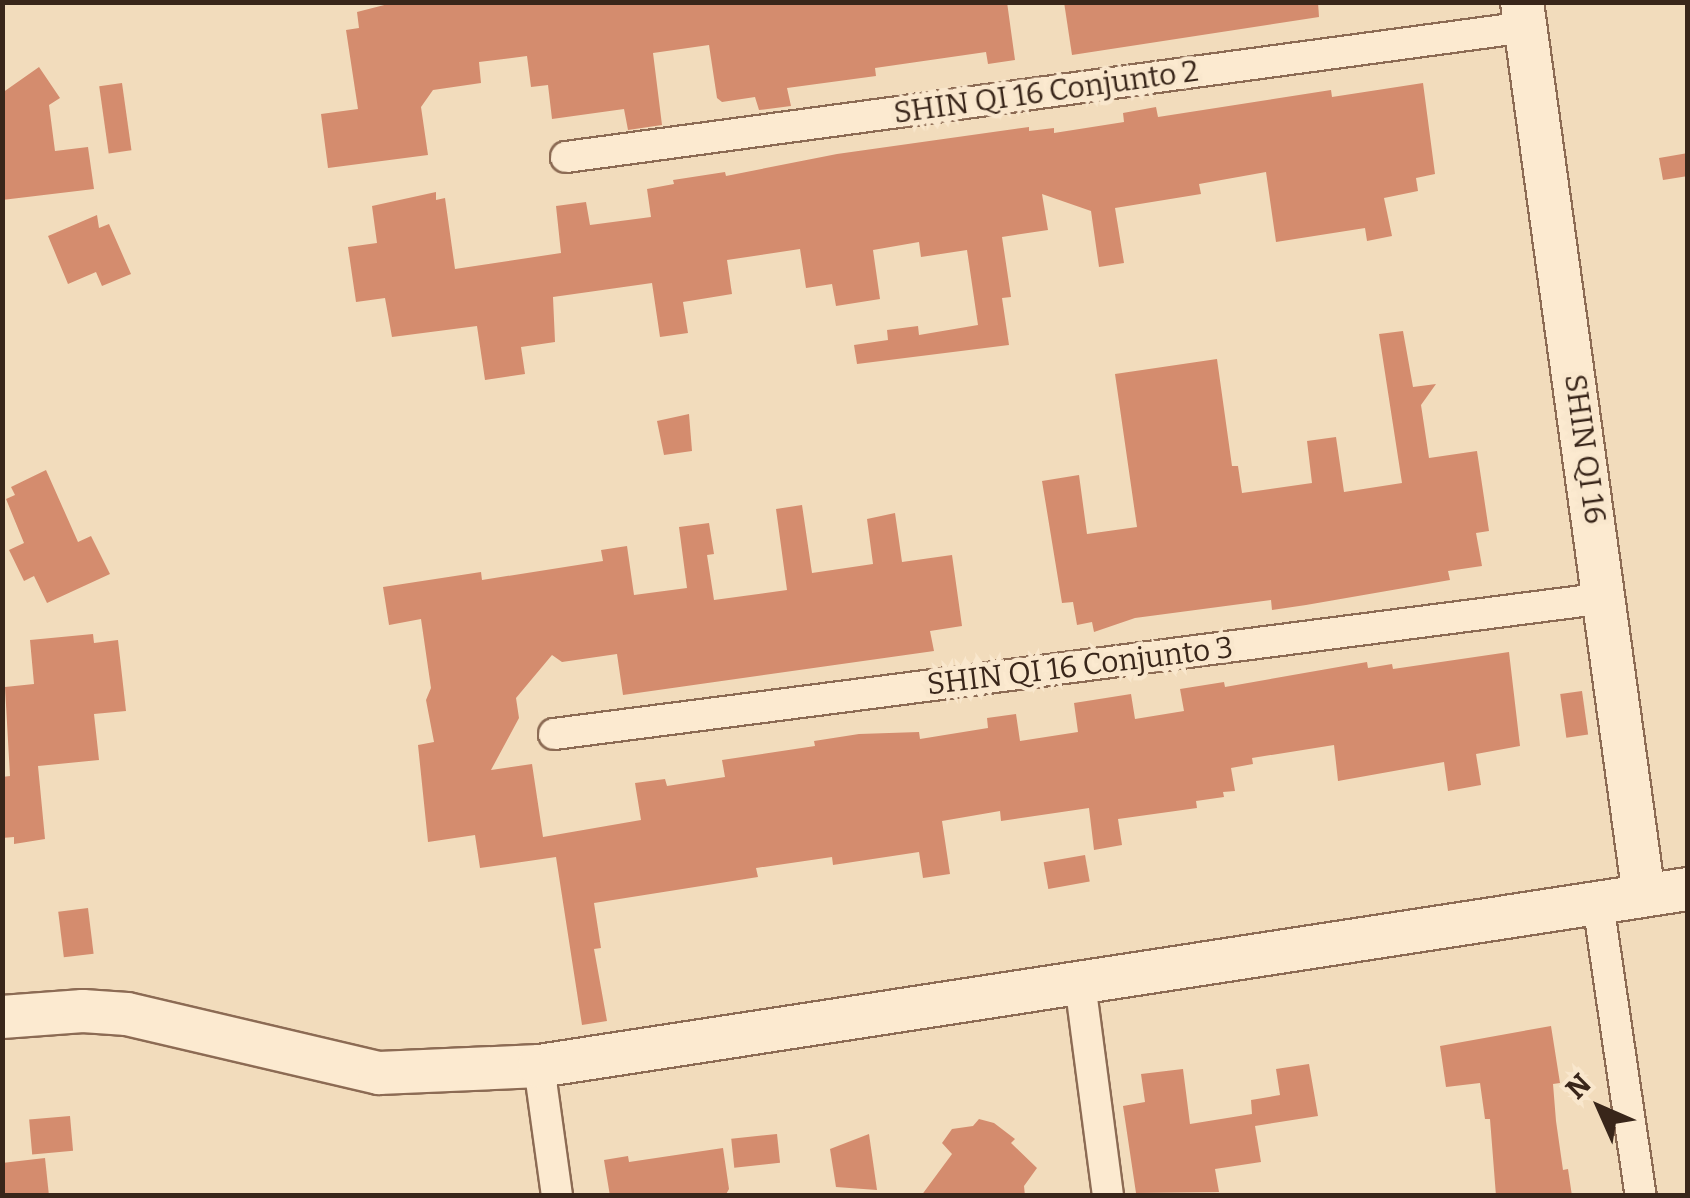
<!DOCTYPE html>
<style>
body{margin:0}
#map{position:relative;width:1690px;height:1198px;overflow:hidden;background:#f2dcbc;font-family:Bitter,serif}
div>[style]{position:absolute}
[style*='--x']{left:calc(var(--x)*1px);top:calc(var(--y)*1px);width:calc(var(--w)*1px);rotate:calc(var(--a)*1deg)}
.building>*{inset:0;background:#d48c6e;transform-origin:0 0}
.roads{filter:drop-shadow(2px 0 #8c6b54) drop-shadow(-2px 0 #8c6b54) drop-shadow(0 2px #8c6b54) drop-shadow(0 -2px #8c6b54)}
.street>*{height:30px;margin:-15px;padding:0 15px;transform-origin:15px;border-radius:15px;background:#fcead0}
.secondary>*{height:42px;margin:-21px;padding:0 21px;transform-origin:21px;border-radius:21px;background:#fcead0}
span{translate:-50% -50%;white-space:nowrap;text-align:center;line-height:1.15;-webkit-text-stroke:9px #f9e7cd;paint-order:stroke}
.street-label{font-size:30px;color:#39261a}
.frame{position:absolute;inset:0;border:5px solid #39261a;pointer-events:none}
.north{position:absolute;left:1550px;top:1058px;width:100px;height:100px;-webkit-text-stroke:8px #f9e7cd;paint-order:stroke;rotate:315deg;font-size:28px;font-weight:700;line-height:40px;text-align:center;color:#39261a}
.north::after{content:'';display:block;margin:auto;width:35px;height:45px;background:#39261a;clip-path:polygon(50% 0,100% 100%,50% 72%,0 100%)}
</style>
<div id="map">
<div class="building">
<i style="clip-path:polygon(396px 2px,1007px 2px,1015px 60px,988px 64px,986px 52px,875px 68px,876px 76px,787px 88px,791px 106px,759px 110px,755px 97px,722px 102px,717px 98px,709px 45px,653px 53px,662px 125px,628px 130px,624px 109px,552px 119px,548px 85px,531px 87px,527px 56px,479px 62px,481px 83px,433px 90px,421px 107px,428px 155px,328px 168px,321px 114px,358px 109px,346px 30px,359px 28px,357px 12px)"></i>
<i style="clip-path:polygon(1064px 2px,1318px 2px,1319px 17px,1072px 55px)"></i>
<i style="clip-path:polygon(39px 67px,60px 98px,49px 105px,55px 151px,88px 147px,94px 189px,2px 200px,2px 93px)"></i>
<i style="left:122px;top:83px;width:68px;height:23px;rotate:82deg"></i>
<i style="clip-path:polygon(1423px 83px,1435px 174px,1416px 178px,1418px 191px,1384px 198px,1392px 236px,1367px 241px,1365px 228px,1276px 242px,1266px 172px,1199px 184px,1201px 194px,1115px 208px,1124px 263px,1099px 267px,1091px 211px,1042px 194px,1048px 230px,1002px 237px,1011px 297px,1002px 298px,1009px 345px,857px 364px,854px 345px,888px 340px,887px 330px,918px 326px,919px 335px,978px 325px,967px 250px,921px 257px,919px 242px,873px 250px,880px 299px,836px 306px,832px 284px,806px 288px,800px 249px,727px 260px,732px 294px,683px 302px,688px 333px,660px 337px,652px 283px,553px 297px,555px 342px,521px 347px,525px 374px,485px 380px,477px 326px,392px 337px,385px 298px,356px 302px,348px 247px,377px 243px,372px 206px,436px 192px,436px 200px,445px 198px,455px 269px,561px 253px,556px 206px,586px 202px,590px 225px,651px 217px,647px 189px,674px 184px,673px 180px,725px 172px,726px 176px,837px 154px,1029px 127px,1029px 131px,1054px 128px,1054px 133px,1124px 122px,1123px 113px,1156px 107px,1158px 117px,1331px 90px,1332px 97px)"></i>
<i style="clip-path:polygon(1688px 153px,1688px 176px,1663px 180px,1659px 158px)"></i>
<i style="clip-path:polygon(97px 215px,99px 228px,109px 224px,131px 274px,102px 286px,96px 272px,68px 284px,48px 236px)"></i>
<i style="clip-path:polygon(1403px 331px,1413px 387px,1436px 384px,1421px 405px,1429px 458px,1477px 451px,1489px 531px,1476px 533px,1482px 566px,1448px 571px,1450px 580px,1306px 605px,1272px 610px,1271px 600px,1135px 618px,1094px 632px,1092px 622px,1077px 625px,1073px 602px,1062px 603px,1042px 481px,1079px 475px,1087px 534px,1137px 527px,1115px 374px,1217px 359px,1232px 466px,1238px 466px,1242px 493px,1312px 483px,1307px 441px,1336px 437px,1344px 492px,1402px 483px,1379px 334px)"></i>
<i style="clip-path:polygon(689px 414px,692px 451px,664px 455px,657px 421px)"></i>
<i style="clip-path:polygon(46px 470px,78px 542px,91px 536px,110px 574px,47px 603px,34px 576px,24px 581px,9px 550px,24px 543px,6px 499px,15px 495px,11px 487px)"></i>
<i style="clip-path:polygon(802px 505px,812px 573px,873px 564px,867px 519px,895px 513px,902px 562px,952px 555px,962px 626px,930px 631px,934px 651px,623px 695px,617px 654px,562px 662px,552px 655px,516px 698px,519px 718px,491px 770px,532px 764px,543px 837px,641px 820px,635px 783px,665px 779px,667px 786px,725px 777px,722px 760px,815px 746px,814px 741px,859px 734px,919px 732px,920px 739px,988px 728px,987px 718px,1016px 714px,1020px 741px,1078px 732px,1074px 703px,1131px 694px,1135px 719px,1184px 711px,1180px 689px,1224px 682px,1225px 687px,1367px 662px,1368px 668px,1392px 664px,1393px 669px,1509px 652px,1520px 746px,1476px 754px,1481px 785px,1448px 791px,1444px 762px,1338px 781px,1334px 745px,1252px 758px,1253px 764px,1231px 768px,1235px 791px,1223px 792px,1224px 797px,1196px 801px,1197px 808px,1118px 819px,1122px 845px,1094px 850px,1089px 808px,1001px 821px,1000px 811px,942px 821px,950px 874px,923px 878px,919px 852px,833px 865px,832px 857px,756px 868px,758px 877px,594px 903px,601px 948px,594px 949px,607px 1021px,582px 1025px,556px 857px,480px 868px,475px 835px,428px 842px,418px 745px,434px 742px,426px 700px,431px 688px,421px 619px,389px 625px,383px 587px,481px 572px,482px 580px,603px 561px,601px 550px,627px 546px,634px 595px,687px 588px,679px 527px,709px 523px,714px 554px,707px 555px,714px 600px,787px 590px,776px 509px)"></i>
<i style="clip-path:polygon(93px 634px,94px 643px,118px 640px,126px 711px,94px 714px,99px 760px,38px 766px,45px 839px,14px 844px,14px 837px,2px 838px,2px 777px,10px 776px,5px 687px,34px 684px,30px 640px)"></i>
<i style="left:1582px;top:691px;width:44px;height:22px;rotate:82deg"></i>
<i style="left:1085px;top:855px;width:27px;height:42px;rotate:80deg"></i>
<i style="left:88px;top:908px;width:46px;height:30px;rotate:83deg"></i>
<i style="clip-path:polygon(1551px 1026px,1560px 1083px,1553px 1084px,1556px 1121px,1563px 1170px,1568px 1169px,1572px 1196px,1496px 1196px,1490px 1119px,1485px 1119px,1480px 1083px,1446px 1087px,1440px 1046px)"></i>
<i style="clip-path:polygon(1309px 1064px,1318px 1116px,1255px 1126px,1261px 1162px,1215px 1169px,1219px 1192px,1136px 1193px,1123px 1106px,1145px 1102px,1141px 1074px,1183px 1069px,1190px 1124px,1252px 1114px,1251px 1100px,1280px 1095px,1276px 1069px)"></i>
<i style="left:70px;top:1116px;width:35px;height:41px;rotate:85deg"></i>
<i style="clip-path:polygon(979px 1119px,994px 1123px,1015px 1139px,1011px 1143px,1037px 1168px,1024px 1186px,1025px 1196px,921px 1196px,952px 1154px,942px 1143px,952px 1129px,973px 1126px)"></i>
<i style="left:777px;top:1134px;width:29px;height:46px;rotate:84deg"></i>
<i style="clip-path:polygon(869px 1134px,877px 1190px,836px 1187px,830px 1149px)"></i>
<i style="clip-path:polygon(723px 1148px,729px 1189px,725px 1196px,610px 1196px,604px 1160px,628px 1156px,629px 1162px)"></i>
<i style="clip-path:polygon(45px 1158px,49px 1196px,2px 1196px,2px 1163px)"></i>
</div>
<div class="roads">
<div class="street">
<i style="--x:566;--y:157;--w:969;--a:-7.71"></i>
<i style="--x:554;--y:734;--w:1061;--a:-7.37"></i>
<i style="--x:1598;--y:903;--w:296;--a:81.7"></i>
<i style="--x:1080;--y:983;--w:215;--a:82.5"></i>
<i style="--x:539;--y:1066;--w:131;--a:82.1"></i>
</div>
<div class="secondary">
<i style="--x:1522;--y:2;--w:902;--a:82.23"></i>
<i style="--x:2;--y:1017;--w:81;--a:-4.2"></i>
<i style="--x:83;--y:1011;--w:44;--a:3.9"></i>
<i style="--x:127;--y:1014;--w:259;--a:13.2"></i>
<i style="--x:379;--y:1073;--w:160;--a:-2.5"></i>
<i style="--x:539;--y:1066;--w:1163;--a:-8.76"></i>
</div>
</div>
<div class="street-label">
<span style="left:1046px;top:92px;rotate:-8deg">SHIN QI 16 Conjunto 2</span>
<span style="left:1585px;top:449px;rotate:82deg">SHIN QI 16</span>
<span style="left:1080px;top:666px;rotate:-7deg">SHIN QI 16 Conjunto 3</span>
</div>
<div class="frame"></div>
<div class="north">N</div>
</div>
